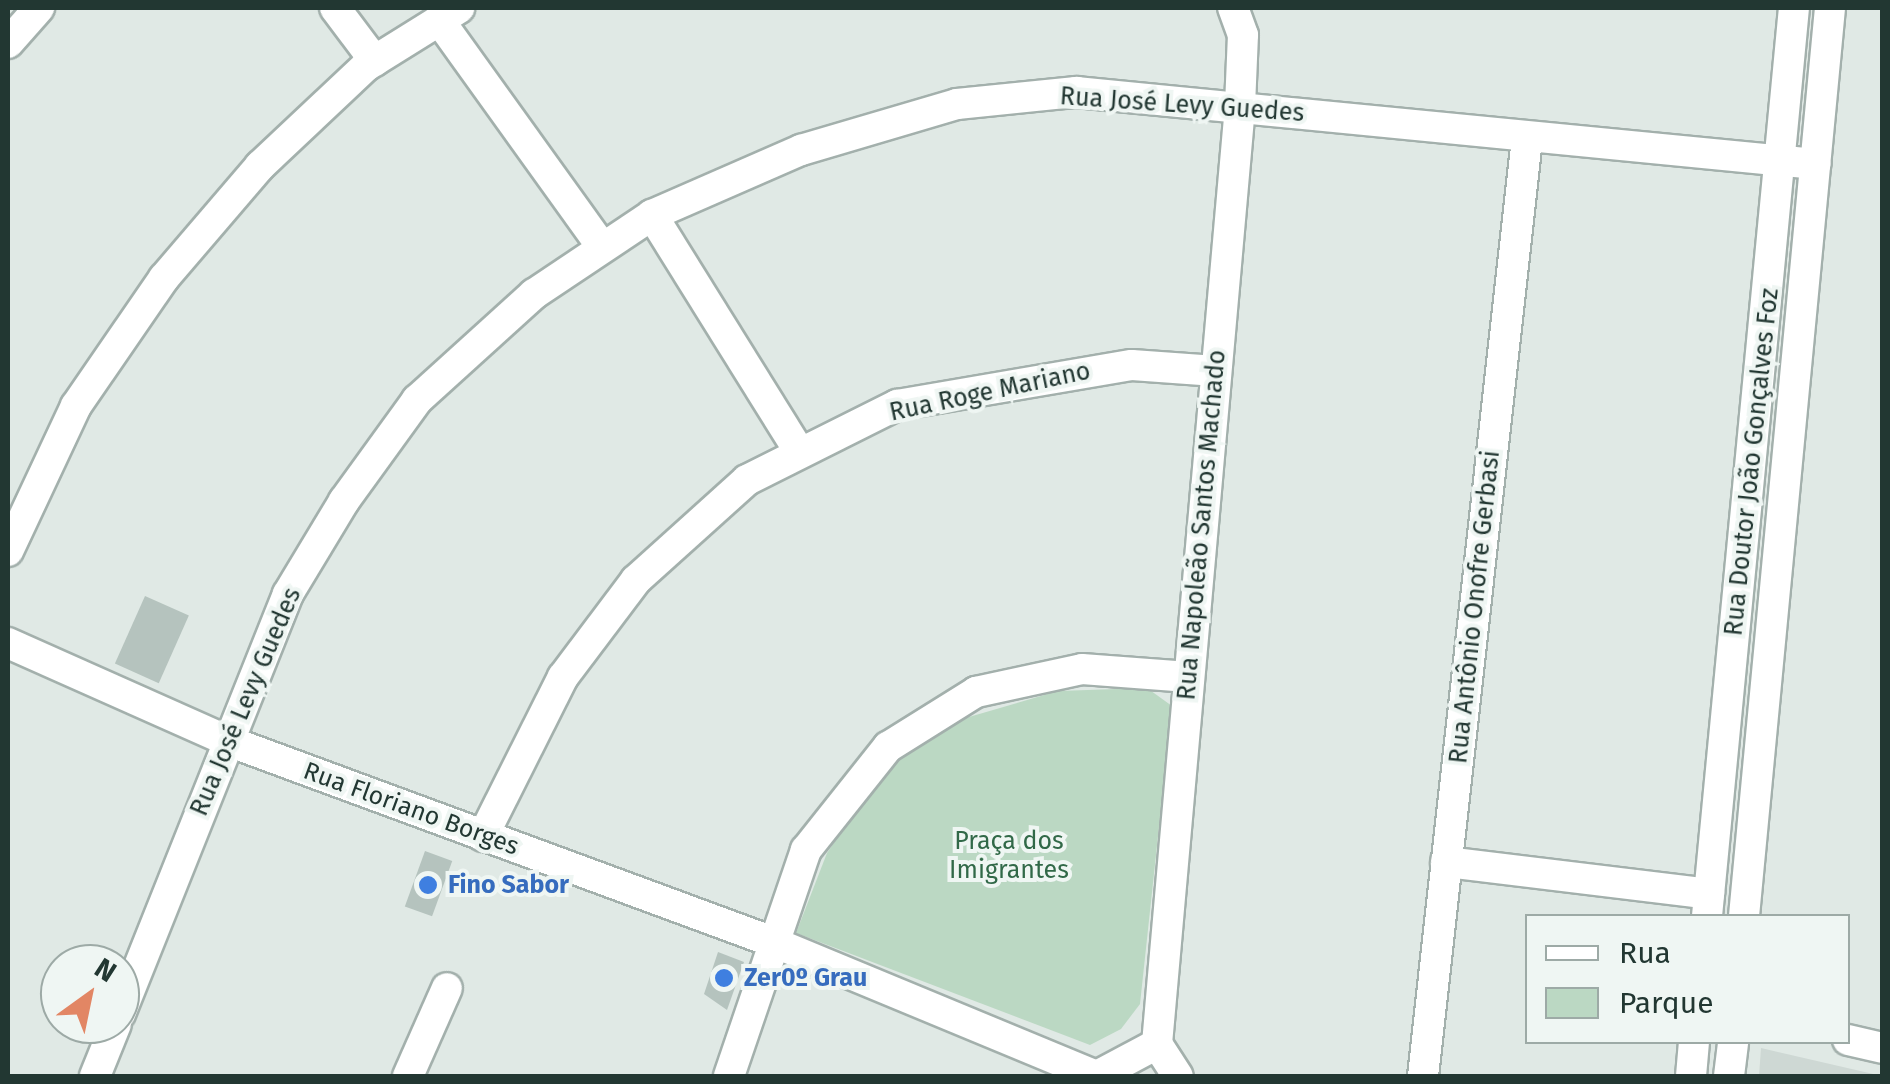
<!DOCTYPE html>
<meta charset="utf-8">
<style>
body{margin:0}
#map{position:relative;width:1890px;height:1084px;overflow:hidden;background:#e0e9e5;font-family:"Fira Sans",sans-serif}
div>[style]{position:absolute}
[style*='--x']{left:calc(var(--x)*1px);top:calc(var(--y)*1px);width:calc(var(--w)*1px);rotate:calc(var(--a)*1deg)}
.built>*{inset:0;background:#ced8d4}
.green>*{inset:0;background:#bbd8c3}
.building>*{inset:0;background:#b5c3be;transform-origin:0 0}
.roads{filter:drop-shadow(2px 0 #a3b0ac) drop-shadow(-2px 0 #a3b0ac) drop-shadow(0 2px #a3b0ac) drop-shadow(0 -2px #a3b0ac)}
.minor>*{height:30px;margin:-15px;padding:0 15px;transform-origin:15px;border-radius:15px;background:#fff}
.dots>*{width:28px;height:28px;translate:-50% -50%;box-sizing:border-box;border:5px solid #eff6f3;border-radius:50%}
span{translate:-50% -50%;white-space:nowrap;text-align:center;line-height:1.15;-webkit-text-stroke:8px #eff6f3;paint-order:stroke}
.street-label{font-size:25px;color:#223732}
.park-label{font-size:25px;color:#316948}
.shop-label{font-size:25px;color:#366cbe;font-weight:700}
.left{translate:0 -50%;text-align:left}
.frame{position:absolute;inset:0;border:10px solid #223732;pointer-events:none}
.legend{position:absolute;left:1525px;top:914px;width:325px;height:130px;box-sizing:border-box;background:#eff6f3;border:2px solid #9daaa6;margin:0;padding:12px 18px;list-style:none;font-size:30px;color:#223732}
.legend li{display:flex;align-items:center;gap:20px;height:50px}
.legend b{width:50px;border:2px solid #9daaa6}
.north{position:absolute;left:40px;top:944px;width:100px;height:100px;box-sizing:border-box;background:#eff6f3;border:2px solid #9daaa6;border-radius:50%;rotate:33deg;font-size:28px;font-weight:700;line-height:40px;text-align:center;color:#223732}
.north::after{content:'';display:block;margin:auto;width:35px;height:45px;background:#e28664;clip-path:polygon(50% 0,100% 100%,50% 72%,0 100%)}
</style>
<div id="map">
<div class="built">
<i style="clip-path:polygon(1761px 1048px,1882px 1076px,1759px 1076px)"></i>
</div>
<div class="green">
<i style="clip-path:polygon(1147px 688px,1172px 706px,1140px 1004px,1121px 1029px,1090px 1045px,796px 933px,827px 853px,907px 735px,1058px 691px)"></i>
</div>
<div class="building">
<i style="left:145px;top:596px;width:48px;height:74px;rotate:24deg"></i>
<i style="left:425px;top:851px;width:29px;height:59px;rotate:20deg"></i>
<i style="clip-path:polygon(718px 952px,744px 962px,727px 1010px,704px 994px)"></i>
</div>
<div class="roads">
<div class="minor">
<i style="--x:335;--y:8;--w:66;--a:53"></i>
<i style="--x:439;--y:20;--w:279;--a:54.3"></i>
<i style="--x:8;--y:43;--w:47;--a:-48.5"></i>
<i style="--x:652;--y:215;--w:280;--a:58.1"></i>
<i style="--x:8;--y:551;--w:160;--a:-64.9"></i>
<i style="--x:76;--y:406;--w:155;--a:-55.5"></i>
<i style="--x:164;--y:278;--w:148;--a:-49.4"></i>
<i style="--x:260;--y:166;--w:146;--a:-43.3"></i>
<i style="--x:366;--y:66;--w:110;--a:-31.9"></i>
<i style="--x:8;--y:643;--w:241;--a:24"></i>
<i style="--x:228;--y:741;--w:581;--a:20.24"></i>
<i style="--x:773;--y:942;--w:351;--a:22.5"></i>
<i style="--x:483;--y:836;--w:178;--a:-63.3"></i>
<i style="--x:563;--y:677;--w:121;--a:-53"></i>
<i style="--x:636;--y:580;--w:149;--a:-42"></i>
<i style="--x:747;--y:480;--w:168;--a:-26.6"></i>
<i style="--x:897;--y:405;--w:238;--a:-9.7"></i>
<i style="--x:1132;--y:365;--w:84;--a:4.1"></i>
<i style="--x:1446;--y:862;--w:265;--a:6.9"></i>
<i style="--x:1707;--y:916;--w:912;--a:-84.53"></i>
<i style="--x:1744;--y:916;--w:912;--a:-84.59"></i>
<i style="--x:120;--y:1014;--w:452;--a:-68.2"></i>
<i style="--x:288;--y:594;--w:109;--a:-58.9"></i>
<i style="--x:344;--y:501;--w:125;--a:-54.1"></i>
<i style="--x:417;--y:400;--w:158;--a:-42.2"></i>
<i style="--x:534;--y:294;--w:142;--a:-33.8"></i>
<i style="--x:652;--y:215;--w:163;--a:-23.6"></i>
<i style="--x:801;--y:150;--w:163;--a:-16.4"></i>
<i style="--x:957;--y:104;--w:120;--a:-5.8"></i>
<i style="--x:1076;--y:92;--w:743;--a:5.56"></i>
<i style="--x:1848;--y:1040;--w:35;--a:13"></i>
<i style="--x:1157;--y:1044;--w:942;--a:-84.94"></i>
<i style="--x:1240;--y:106;--w:71;--a:-87.6"></i>
<i style="--x:1243;--y:35;--w:29;--a:-110"></i>
<i style="--x:1157;--y:1044;--w:38;--a:57"></i>
<i style="--x:95;--y:1076;--w:56;--a:-68"></i>
<i style="--x:408;--y:1076;--w:96;--a:-66.1"></i>
<i style="--x:729;--y:1076;--w:239;--a:-71.2"></i>
<i style="--x:806;--y:850;--w:132;--a:-51.5"></i>
<i style="--x:888;--y:747;--w:104;--a:-32"></i>
<i style="--x:976;--y:692;--w:108;--a:-12.2"></i>
<i style="--x:1082;--y:669;--w:107;--a:4.3"></i>
<i style="--x:1097;--y:1076;--w:68;--a:-28.1"></i>
<i style="--x:1423;--y:1076;--w:944;--a:-83.67"></i>
<i style="--x:1691;--y:1076;--w:34;--a:-85"></i>
<i style="--x:1729;--y:1076;--w:34;--a:-83"></i>
</div>
</div>
<div class="dots">
<i style="left:428px;top:885px;background:#3f7fe0"></i>
<i style="left:724px;top:978px;background:#3f7fe0"></i>
</div>
<div class="street-label">
<span style="left:1182px;top:105px;rotate:4deg">Rua José Levy Guedes</span>
<span style="left:990px;top:392px;rotate:-12deg">Rua Roge Mariano</span>
<span style="left:1752px;top:462px;rotate:-84deg">Rua Doutor João Gonçalves Foz</span>
<span style="left:1202px;top:525px;rotate:-85deg">Rua Napoleão Santos Machado</span>
<span style="left:1475px;top:607px;rotate:-84deg">Rua Antônio Onofre Gerbasi</span>
<span style="left:246px;top:702px;rotate:-67deg">Rua José Levy Guedes</span>
<span style="left:411px;top:809px;rotate:20deg">Rua Floriano Borges</span>
</div>
<div class="park-label">
<span style="left:1009px;top:856px">Praça dos<br>Imigrantes</span>
</div>
<div class="shop-label">
<span class="left" style="left:448px;top:885px">Fino Sabor</span>
<span class="left" style="left:744px;top:978px">Zer0º Grau</span>
</div>
<div class="frame"></div>
<ul class="legend">
<li><b style="height:12px;background:#fff"></b>Rua</li>
<li><b style="height:28px;background:#bbd8c3"></b>Parque</li>
</ul>
<div class="north">N</div>
</div>
